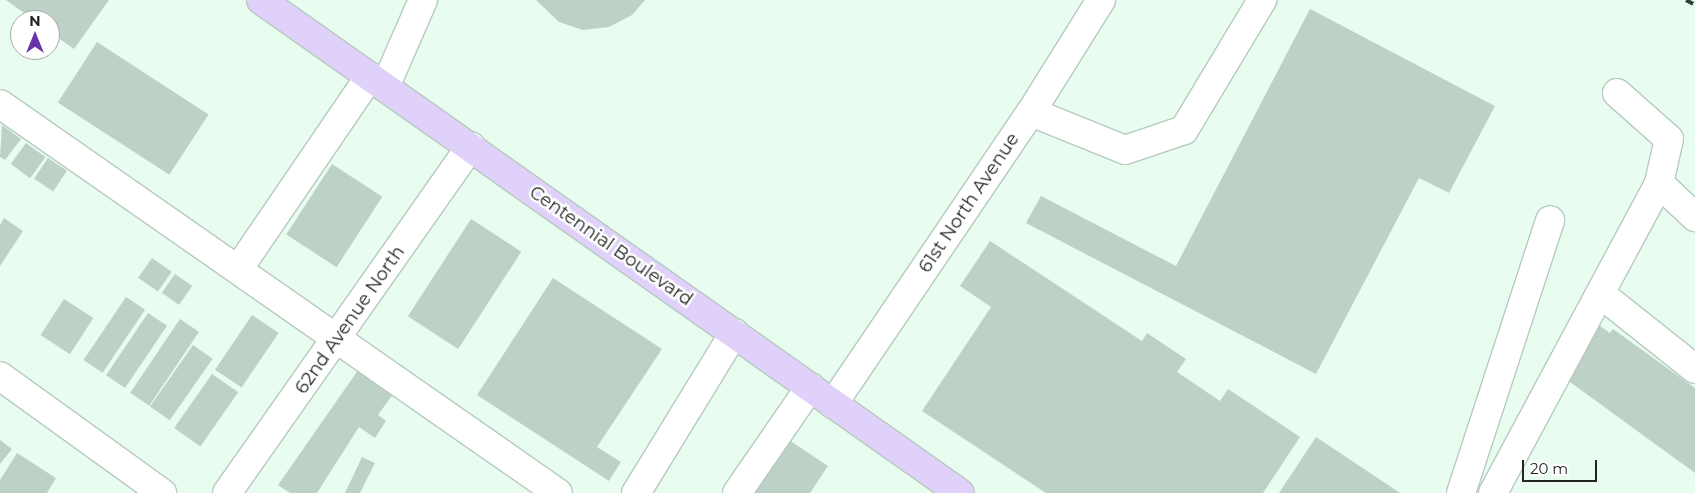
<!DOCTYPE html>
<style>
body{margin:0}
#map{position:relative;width:1695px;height:493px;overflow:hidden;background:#e8fcf0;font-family:Montserrat,sans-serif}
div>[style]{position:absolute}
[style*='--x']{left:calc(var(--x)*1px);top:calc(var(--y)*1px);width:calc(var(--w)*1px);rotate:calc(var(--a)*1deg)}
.building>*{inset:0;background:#bed1c6;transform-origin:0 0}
.roads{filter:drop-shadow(1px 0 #b7cabf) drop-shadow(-1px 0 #b7cabf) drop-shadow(0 1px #b7cabf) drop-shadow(0 -1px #b7cabf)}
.minor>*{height:28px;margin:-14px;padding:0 14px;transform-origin:14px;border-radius:14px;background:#fff}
.major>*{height:28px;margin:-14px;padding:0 14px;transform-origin:14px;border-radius:14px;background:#dfd1f9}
.rail>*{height:4px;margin-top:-2px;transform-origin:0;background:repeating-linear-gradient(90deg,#353e39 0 8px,transparent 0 12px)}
span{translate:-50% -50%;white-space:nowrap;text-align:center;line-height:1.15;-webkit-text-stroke:5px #fff;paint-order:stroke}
.street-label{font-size:18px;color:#202723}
.north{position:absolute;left:10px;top:10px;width:50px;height:50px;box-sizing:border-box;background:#fff;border:1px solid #a6a9a7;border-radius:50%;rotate:0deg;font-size:14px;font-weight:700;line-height:20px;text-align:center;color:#202723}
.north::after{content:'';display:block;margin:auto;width:18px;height:22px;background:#6b33aa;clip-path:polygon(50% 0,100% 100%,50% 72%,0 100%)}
.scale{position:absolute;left:1522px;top:460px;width:75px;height:22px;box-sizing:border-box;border:2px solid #202723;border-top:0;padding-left:6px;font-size:15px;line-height:18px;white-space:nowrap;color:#202723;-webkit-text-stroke:4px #fff;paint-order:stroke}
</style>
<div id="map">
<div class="building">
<i style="clip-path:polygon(6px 0,109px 0,74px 49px,50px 32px,50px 20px,34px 20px)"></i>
<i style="clip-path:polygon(536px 0,645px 0,632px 15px,609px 27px,583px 30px,559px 22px)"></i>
<i style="clip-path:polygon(1310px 9px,1495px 106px,1449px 193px,1419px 178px,1316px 374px,1026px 223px,1041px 196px,1176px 266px)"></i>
<i style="left:97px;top:42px;width:133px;height:72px;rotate:33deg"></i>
<i style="clip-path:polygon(2px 125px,21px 139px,5px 160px,0 157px)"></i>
<i style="left:26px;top:143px;width:24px;height:26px;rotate:36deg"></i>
<i style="left:48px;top:158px;width:23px;height:25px;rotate:34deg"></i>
<i style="left:332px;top:164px;width:60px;height:84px;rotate:33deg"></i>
<i style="clip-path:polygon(4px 218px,23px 231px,0 266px,0 225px)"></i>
<i style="left:471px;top:219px;width:60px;height:116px;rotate:33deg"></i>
<i style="clip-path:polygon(990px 241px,1142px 341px,1147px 333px,1186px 359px,1177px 372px,1220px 401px,1228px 389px,1300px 437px,1263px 493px,1046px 493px,922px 411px,991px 307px,960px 286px)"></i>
<i style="left:152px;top:258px;width:24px;height:24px;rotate:35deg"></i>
<i style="left:175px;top:274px;width:21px;height:23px;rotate:35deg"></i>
<i style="clip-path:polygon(553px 278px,662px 349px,597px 447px,621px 462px,609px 481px,477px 395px)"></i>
<i style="left:126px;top:297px;width:23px;height:76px;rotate:34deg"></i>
<i style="left:64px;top:299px;width:35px;height:43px;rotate:33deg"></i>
<i style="left:148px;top:313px;width:23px;height:75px;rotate:34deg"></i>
<i style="left:252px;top:315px;width:32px;height:66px;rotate:34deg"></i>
<i style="left:180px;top:319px;width:23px;height:89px;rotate:34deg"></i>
<i style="clip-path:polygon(1596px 323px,1610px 333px,1613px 329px,1695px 388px,1695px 473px,1559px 374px)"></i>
<i style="left:193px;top:345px;width:24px;height:75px;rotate:35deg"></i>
<i style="clip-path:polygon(361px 366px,396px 390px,378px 415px,386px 421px,375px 438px,359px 427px,317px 493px,290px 493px,278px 485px)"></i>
<i style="left:212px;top:374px;width:32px;height:66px;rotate:35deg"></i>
<i style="clip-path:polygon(1316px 437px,1400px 493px,1279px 493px)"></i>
<i style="clip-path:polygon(0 440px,12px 449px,0 464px)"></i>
<i style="clip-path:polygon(789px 440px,828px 466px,810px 493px,752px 493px)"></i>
<i style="clip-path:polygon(17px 453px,56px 478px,47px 493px,0 493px,0 480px)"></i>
<i style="clip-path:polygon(362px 457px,375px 463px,360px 493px,345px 493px)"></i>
</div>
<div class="roads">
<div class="minor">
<i style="--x:385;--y:87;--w:95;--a:-66.4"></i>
<i style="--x:1617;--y:93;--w:69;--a:41.5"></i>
<i style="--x:1669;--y:139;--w:45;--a:102.8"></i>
<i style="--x:1659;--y:183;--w:50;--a:43.4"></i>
<i style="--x:0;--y:104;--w:680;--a:34.88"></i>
<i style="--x:1031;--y:112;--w:101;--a:22"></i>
<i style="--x:1125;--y:150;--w:62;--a:-18.7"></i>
<i style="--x:1184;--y:130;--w:152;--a:-59"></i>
<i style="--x:239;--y:268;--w:232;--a:-55.7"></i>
<i style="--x:1602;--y:295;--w:119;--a:38.5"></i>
<i style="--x:0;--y:376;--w:200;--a:35.8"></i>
<i style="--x:833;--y:404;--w:353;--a:-55.9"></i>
<i style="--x:1031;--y:112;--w:132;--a:-58"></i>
<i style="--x:227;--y:493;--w:424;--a:-54.9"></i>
<i style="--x:636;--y:493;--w:188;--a:-58.5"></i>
<i style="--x:737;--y:493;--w:129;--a:-55.4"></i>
<i style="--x:1461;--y:493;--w:287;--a:-71.9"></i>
<i style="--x:1493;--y:493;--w:352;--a:-61.8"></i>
</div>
<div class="major">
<i style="--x:261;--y:0;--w:855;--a:35.2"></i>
</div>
</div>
<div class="rail">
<i style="--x:1686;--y:0;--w:10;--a:29"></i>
</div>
<div class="street-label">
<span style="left:969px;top:203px;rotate:-56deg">61st North Avenue</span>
<span style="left:611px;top:246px;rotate:35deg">Centennial Boulevard</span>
<span style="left:350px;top:320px;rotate:-55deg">62nd Avenue North</span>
</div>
<div class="north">N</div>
<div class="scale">20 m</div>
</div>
